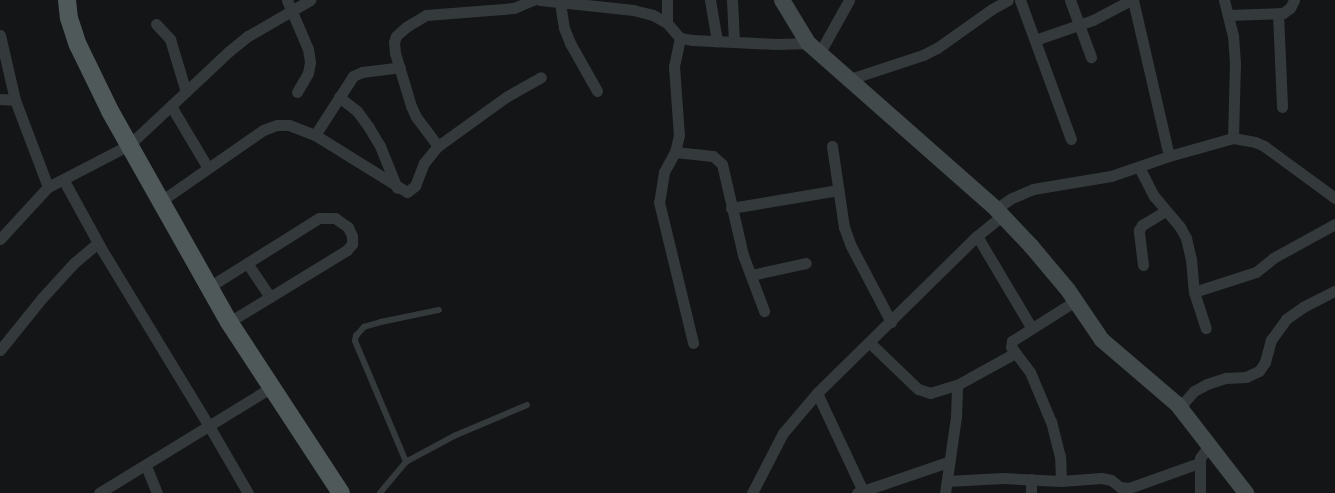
<!DOCTYPE html>
<style>
body{margin:0}
#map{position:relative;width:1335px;height:493px;overflow:hidden;background:#141516;font-family:Figtree,sans-serif}
div>[style]{position:absolute}
[style*='--x']{left:calc(var(--x)*1px);top:calc(var(--y)*1px);width:calc(var(--w)*1px);rotate:calc(var(--a)*1deg)}
.lane>*{height:5.5px;margin:-2.75px;padding:0 2.75px;transform-origin:2.75px;border-radius:2.75px;background:#343a3b}
.street>*{height:11px;margin:-5.5px;padding:0 5.5px;transform-origin:5.5px;border-radius:5.5px;background:#343a3b}
.secondary>*{height:16px;margin:-8px;padding:0 8px;transform-origin:8px;border-radius:8px;background:#424a4b}
.primary>*{height:18px;margin:-9px;padding:0 9px;transform-origin:9px;border-radius:9px;background:#50595a}
span{translate:-50% -50%;white-space:nowrap;text-align:center;line-height:1.15;-webkit-text-stroke:4px #0f1011;paint-order:stroke}
</style>
<div id="map">
<div class="lane">
<i style="--x:406;--y:462;--w:131;--a:-112.9"></i>
<i style="--x:355;--y:341;--w:5;--a:-79"></i>
<i style="--x:356;--y:336;--w:12;--a:-48"></i>
<i style="--x:364;--y:327;--w:18;--a:-16"></i>
<i style="--x:381;--y:322;--w:59;--a:-11.7"></i>
<i style="--x:380;--y:493;--w:40;--a:-50"></i>
<i style="--x:406;--y:462;--w:55;--a:-28.4"></i>
<i style="--x:454;--y:436;--w:79;--a:-23"></i>
</div>
<div class="street">
<i style="--x:287;--y:0;--w:53;--a:66.8"></i>
<i style="--x:308;--y:49;--w:13;--a:81"></i>
<i style="--x:310;--y:62;--w:11;--a:100"></i>
<i style="--x:308;--y:73;--w:22;--a:120"></i>
<i style="--x:540;--y:0;--w:94;--a:6.1"></i>
<i style="--x:633;--y:10;--w:21;--a:14"></i>
<i style="--x:653;--y:15;--w:16;--a:30"></i>
<i style="--x:667;--y:23;--w:20;--a:49"></i>
<i style="--x:680;--y:38;--w:12;--a:9"></i>
<i style="--x:692;--y:40;--w:85;--a:2.7"></i>
<i style="--x:777;--y:44;--w:31;--a:-2"></i>
<i style="--x:710;--y:0;--w:42;--a:80.3"></i>
<i style="--x:732;--y:0;--w:42;--a:87.3"></i>
<i style="--x:1020;--y:0;--w:148;--a:69.9"></i>
<i style="--x:1070;--y:0;--w:61;--a:69.8"></i>
<i style="--x:1133;--y:0;--w:160;--a:77"></i>
<i style="--x:1224;--y:0;--w:36;--a:76"></i>
<i style="--x:1233;--y:35;--w:28;--a:86"></i>
<i style="--x:1235;--y:63;--w:75;--a:91.5"></i>
<i style="--x:560;--y:3;--w:25;--a:81"></i>
<i style="--x:564;--y:28;--w:16;--a:68"></i>
<i style="--x:570;--y:43;--w:55;--a:60.6"></i>
<i style="--x:1278;--y:14;--w:93;--a:87.5"></i>
<i style="--x:1228;--y:15;--w:55;--a:-2.1"></i>
<i style="--x:1283;--y:13;--w:9;--a:-36"></i>
<i style="--x:1290;--y:8;--w:9;--a:-63"></i>
<i style="--x:667;--y:23;--w:23;--a:-90"></i>
<i style="--x:156;--y:24;--w:21;--a:47"></i>
<i style="--x:170;--y:39;--w:55;--a:73.2"></i>
<i style="--x:0;--y:35;--w:67;--a:77"></i>
<i style="--x:15;--y:100;--w:93;--a:69.2"></i>
<i style="--x:680;--y:38;--w:29;--a:102"></i>
<i style="--x:674;--y:66;--w:69;--a:85.9"></i>
<i style="--x:679;--y:135;--w:17;--a:103"></i>
<i style="--x:675;--y:152;--w:23;--a:119"></i>
<i style="--x:664;--y:172;--w:30;--a:99"></i>
<i style="--x:659;--y:202;--w:145;--a:76.4"></i>
<i style="--x:1035;--y:40;--w:61;--a:-19"></i>
<i style="--x:1093;--y:20;--w:43;--a:-27.8"></i>
<i style="--x:819;--y:54;--w:62;--a:-60.9"></i>
<i style="--x:847;--y:80;--w:80;--a:-18.2"></i>
<i style="--x:923;--y:55;--w:16;--a:-27"></i>
<i style="--x:937;--y:48;--w:67;--a:-35.3"></i>
<i style="--x:992;--y:9;--w:18;--a:-29"></i>
<i style="--x:339;--y:97;--w:23;--a:38"></i>
<i style="--x:357;--y:111;--w:19;--a:54"></i>
<i style="--x:368;--y:126;--w:23;--a:59"></i>
<i style="--x:380;--y:146;--w:45;--a:68"></i>
<i style="--x:0;--y:99;--w:15;--a:4"></i>
<i style="--x:171;--y:106;--w:72;--a:59.2"></i>
<i style="--x:315;--y:135;--w:70;--a:-57.2"></i>
<i style="--x:353;--y:76;--w:10;--a:-24"></i>
<i style="--x:362;--y:72;--w:38;--a:-7"></i>
<i style="--x:438;--y:146;--w:36;--a:-127"></i>
<i style="--x:416;--y:117;--w:12;--a:-114"></i>
<i style="--x:411;--y:106;--w:55;--a:-106.8"></i>
<i style="--x:395;--y:53;--w:11;--a:-95"></i>
<i style="--x:394;--y:42;--w:6;--a:-72"></i>
<i style="--x:396;--y:36;--w:13;--a:-42"></i>
<i style="--x:406;--y:27;--w:23;--a:-31"></i>
<i style="--x:426;--y:15;--w:88;--a:-4.5"></i>
<i style="--x:514;--y:8;--w:21;--a:-23"></i>
<i style="--x:832;--y:146;--w:82;--a:81.6"></i>
<i style="--x:844;--y:227;--w:20;--a:70"></i>
<i style="--x:851;--y:246;--w:86;--a:62.2"></i>
<i style="--x:675;--y:152;--w:38;--a:6"></i>
<i style="--x:713;--y:156;--w:12;--a:42"></i>
<i style="--x:722;--y:164;--w:93;--a:77"></i>
<i style="--x:743;--y:255;--w:60;--a:69.4"></i>
<i style="--x:1139;--y:167;--w:33;--a:63"></i>
<i style="--x:1154;--y:196;--w:40;--a:50"></i>
<i style="--x:1180;--y:227;--w:13;--a:61"></i>
<i style="--x:1186;--y:238;--w:22;--a:77"></i>
<i style="--x:1191;--y:259;--w:33;--a:85"></i>
<i style="--x:1194;--y:292;--w:38;--a:72"></i>
<i style="--x:63;--y:179;--w:81;--a:61.2"></i>
<i style="--x:102;--y:250;--w:206;--a:58.7"></i>
<i style="--x:209;--y:426;--w:78;--a:59.8"></i>
<i style="--x:161;--y:201;--w:124;--a:-34.8"></i>
<i style="--x:263;--y:130;--w:15;--a:-20"></i>
<i style="--x:277;--y:125;--w:12;--a:0"></i>
<i style="--x:289;--y:125;--w:28;--a:21"></i>
<i style="--x:315;--y:135;--w:108;--a:31.8"></i>
<i style="--x:407;--y:192;--w:10;--a:-37"></i>
<i style="--x:415;--y:186;--w:25;--a:-69"></i>
<i style="--x:424;--y:163;--w:22;--a:-51"></i>
<i style="--x:438;--y:146;--w:84;--a:-35.8"></i>
<i style="--x:506;--y:97;--w:40;--a:-29.7"></i>
<i style="--x:731;--y:208;--w:109;--a:-9.5"></i>
<i style="--x:996;--y:209;--w:19;--a:-35"></i>
<i style="--x:1012;--y:198;--w:23;--a:-23"></i>
<i style="--x:1033;--y:189;--w:79;--a:-9.5"></i>
<i style="--x:1111;--y:176;--w:61;--a:-19"></i>
<i style="--x:1169;--y:156;--w:66;--a:-15.7"></i>
<i style="--x:1233;--y:138;--w:22;--a:10"></i>
<i style="--x:1255;--y:142;--w:10;--a:24"></i>
<i style="--x:1264;--y:146;--w:88;--a:36.2"></i>
<i style="--x:977;--y:236;--w:106;--a:59.3"></i>
<i style="--x:0;--y:239;--w:71;--a:-47.3"></i>
<i style="--x:48;--y:187;--w:91;--a:-27.4"></i>
<i style="--x:129;--y:145;--w:136;--a:-43.2"></i>
<i style="--x:228;--y:52;--w:26;--a:-39"></i>
<i style="--x:248;--y:36;--w:72;--a:-30.1"></i>
<i style="--x:247;--y:263;--w:41;--a:55.9"></i>
<i style="--x:1143;--y:265;--w:35;--a:-97"></i>
<i style="--x:1139;--y:230;--w:6;--a:-59"></i>
<i style="--x:1142;--y:225;--w:27;--a:-31"></i>
<i style="--x:751;--y:275;--w:56;--a:-12.3"></i>
<i style="--x:209;--y:287;--w:130;--a:-32.1"></i>
<i style="--x:319;--y:218;--w:16;--a:0"></i>
<i style="--x:335;--y:218;--w:16;--a:35"></i>
<i style="--x:348;--y:227;--w:10;--a:66"></i>
<i style="--x:352;--y:236;--w:8;--a:90"></i>
<i style="--x:352;--y:244;--w:8;--a:130"></i>
<i style="--x:347;--y:250;--w:138;--a:148.6"></i>
<i style="--x:1194;--y:292;--w:65;--a:-17.9"></i>
<i style="--x:1256;--y:272;--w:22;--a:-39"></i>
<i style="--x:1273;--y:258;--w:71;--a:-28.7"></i>
<i style="--x:870;--y:343;--w:66;--a:43.8"></i>
<i style="--x:918;--y:389;--w:13;--a:18"></i>
<i style="--x:930;--y:393;--w:28;--a:-17"></i>
<i style="--x:957;--y:385;--w:66;--a:-28.9"></i>
<i style="--x:0;--y:350;--w:67;--a:-51.1"></i>
<i style="--x:42;--y:298;--w:47;--a:-47.6"></i>
<i style="--x:74;--y:263;--w:31;--a:-40"></i>
<i style="--x:817;--y:393;--w:108;--a:64.9"></i>
<i style="--x:1180;--y:407;--w:21;--a:-49"></i>
<i style="--x:1194;--y:391;--w:15;--a:-28"></i>
<i style="--x:1207;--y:384;--w:20;--a:-18"></i>
<i style="--x:1226;--y:378;--w:20;--a:-3"></i>
<i style="--x:1246;--y:377;--w:14;--a:-25"></i>
<i style="--x:1259;--y:371;--w:11;--a:-56"></i>
<i style="--x:1265;--y:362;--w:23;--a:-75"></i>
<i style="--x:1271;--y:340;--w:26;--a:-54"></i>
<i style="--x:1286;--y:319;--w:21;--a:-35"></i>
<i style="--x:1303;--y:307;--w:36;--a:-27"></i>
<i style="--x:146;--y:466;--w:29;--a:68"></i>
<i style="--x:1031;--y:479;--w:14;--a:90"></i>
<i style="--x:947;--y:481;--w:56;--a:-3.1"></i>
<i style="--x:1003;--y:478;--w:58;--a:3"></i>
<i style="--x:1061;--y:481;--w:40;--a:-4.3"></i>
<i style="--x:1101;--y:478;--w:10;--a:11"></i>
<i style="--x:1111;--y:480;--w:11;--a:38"></i>
<i style="--x:1120;--y:487;--w:9;--a:6"></i>
<i style="--x:1129;--y:488;--w:74;--a:-19.7"></i>
<i style="--x:1061;--y:481;--w:24;--a:-92"></i>
<i style="--x:1060;--y:457;--w:36;--a:-104"></i>
<i style="--x:1051;--y:422;--w:54;--a:-112.8"></i>
<i style="--x:1030;--y:372;--w:31;--a:-127"></i>
<i style="--x:1011;--y:347;--w:6;--a:-81"></i>
<i style="--x:1012;--y:341;--w:75;--a:-32.4"></i>
<i style="--x:99;--y:493;--w:203;--a:-31.5"></i>
<i style="--x:752;--y:493;--w:68;--a:-62.7"></i>
<i style="--x:783;--y:433;--w:52;--a:-49.6"></i>
<i style="--x:817;--y:393;--w:224;--a:-44.5"></i>
<i style="--x:977;--y:236;--w:32;--a:-39"></i>
<i style="--x:857;--y:493;--w:96;--a:-18.8"></i>
<i style="--x:945;--y:493;--w:77;--a:-81.8"></i>
<i style="--x:956;--y:417;--w:32;--a:-88"></i>
<i style="--x:1200;--y:493;--w:35;--a:-90"></i>
<i style="--x:1200;--y:458;--w:17;--a:-54"></i>
</div>
<div class="secondary">
<i style="--x:782;--y:0;--w:50;--a:58.8"></i>
<i style="--x:808;--y:43;--w:251;--a:41.4"></i>
<i style="--x:996;--y:209;--w:51;--a:46.6"></i>
<i style="--x:1031;--y:246;--w:57;--a:49.9"></i>
<i style="--x:1068;--y:290;--w:60;--a:55.8"></i>
<i style="--x:1102;--y:340;--w:99;--a:40.5"></i>
<i style="--x:1177;--y:404;--w:113;--a:52.2"></i>
</div>
<div class="primary">
<i style="--x:67;--y:0;--w:18;--a:84"></i>
<i style="--x:69;--y:18;--w:28;--a:72"></i>
<i style="--x:78;--y:45;--w:73;--a:64.1"></i>
<i style="--x:110;--y:111;--w:242;--a:60.6"></i>
<i style="--x:229;--y:322;--w:204;--a:56.8"></i>
</div>
</div>
